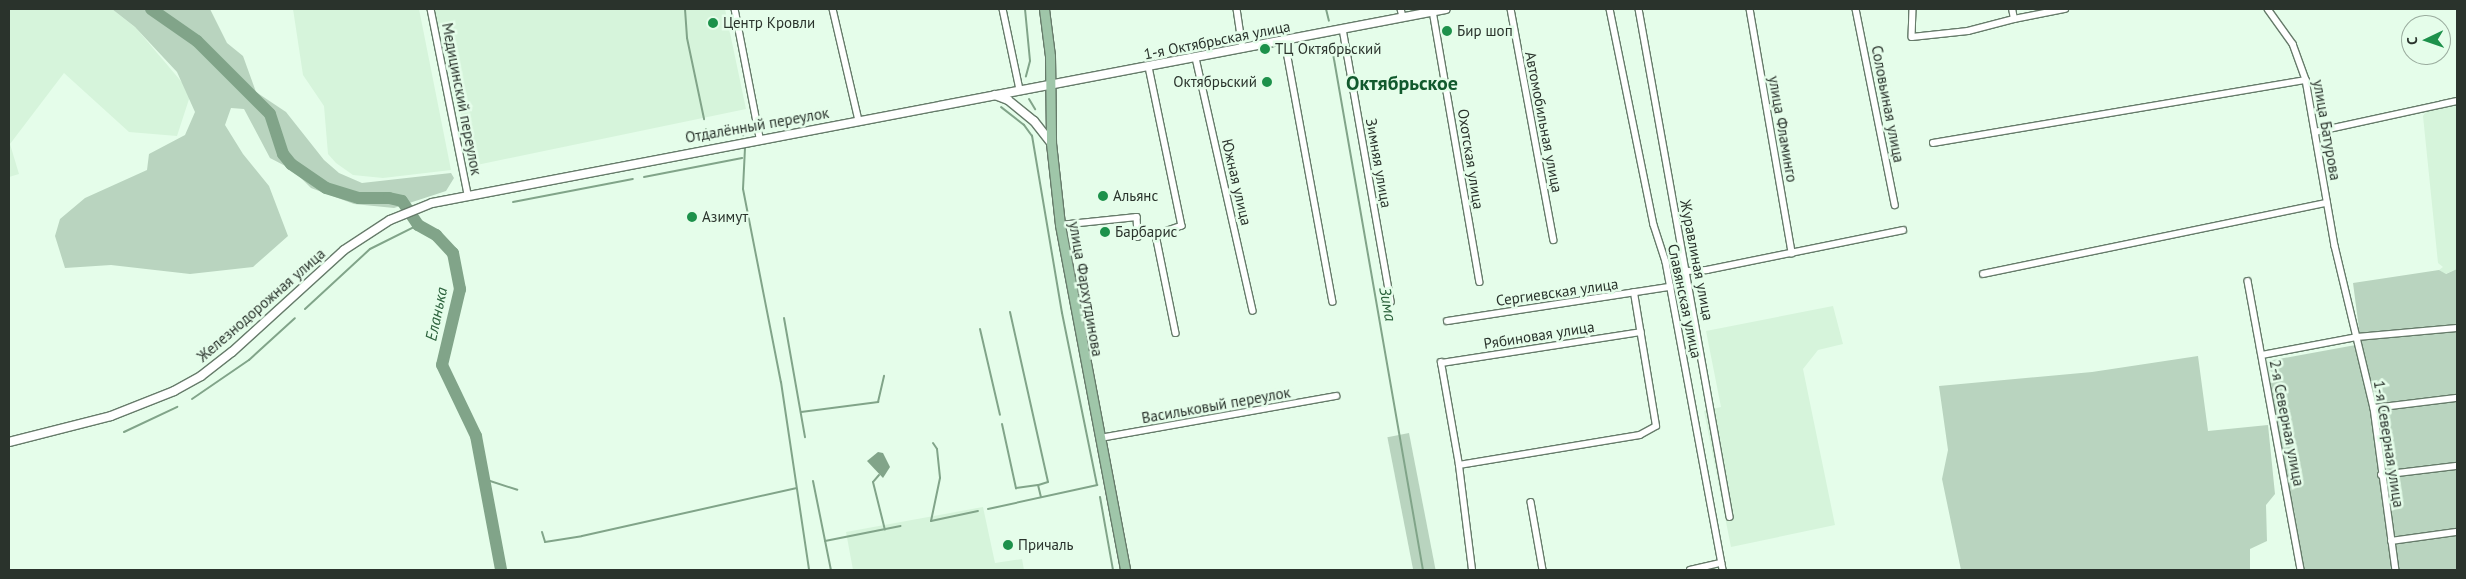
<!DOCTYPE html>
<meta charset="utf-8">
<style>
body{margin:0}
#map{position:relative;width:2466px;height:579px;overflow:hidden;background:#e5fdea;font-family:"PT Sans",sans-serif}
div>[style]{position:absolute}
[style*='--x']{left:calc(var(--x)*1px);top:calc(var(--y)*1px);width:calc(var(--w)*1px);rotate:calc(var(--a)*1deg)}
.built>*{inset:0;background:#d6f4db}
.green>*{inset:0;background:#b9d4bf;transform-origin:0 0}
.water>*{inset:0;background:#81a489}
.stream>*{height:2px;margin:-1px;padding:0 1px;transform-origin:1px;border-radius:1px;background:#81a489}
.river>*{height:12px;margin:-6px;padding:0 6px;transform-origin:6px;border-radius:6px;background:#81a489}
.roads{filter:drop-shadow(1px 0 #667b6a) drop-shadow(-1px 0 #667b6a) drop-shadow(0 1px #667b6a) drop-shadow(0 -1px #667b6a)}
.street>*{height:5.5px;margin:-2.75px;padding:0 2.75px;transform-origin:2.75px;border-radius:2.75px;background:#fff}
.secondary>*{height:8px;margin:-4px;padding:0 4px;transform-origin:4px;border-radius:4px;background:#fff}
.primary>*{height:9px;margin:-4.5px;padding:0 4.5px;transform-origin:4.5px;border-radius:4.5px;background:#9fc6a9}
.dots>*{width:14px;height:14px;translate:-50% -50%;box-sizing:border-box;border:2px solid #e5fdea;border-radius:50%}
span{translate:-50% -50%;white-space:nowrap;text-align:center;line-height:1.15;-webkit-text-stroke:5px #e5fdea;paint-order:stroke}
.poi-label{font-size:15px;color:#2a332c}
.left{translate:0 -50%;text-align:left}
.right{translate:-100% -50%;text-align:right}
.street-label{font-size:15px;color:#2a332c}
.water-label{font-size:16px;color:#2d633d;font-style:italic}
.district-label{font-size:20px;color:#11592d;font-weight:700}
.frame{position:absolute;inset:0;border:10px solid #2a332c;pointer-events:none}
.north{position:absolute;left:2401px;top:15px;width:50px;height:50px;box-sizing:border-box;background:#e5fdea;border:1px solid #9aac9e;border-radius:50%;rotate:267deg;font-size:14px;font-weight:700;line-height:20px;text-align:center;color:#2a332c}
.north::after{content:'';display:block;margin:auto;width:18px;height:22px;background:#1d914b;clip-path:polygon(50% 0,100% 100%,50% 72%,0 100%)}
</style>
<div id="map">
<div class="built">
<i style="clip-path:polygon(9px 9px,112px 9px,136px 28px,191px 93px,177px 136px,129px 132px,64px 73px,10px 144px,19px 174px,9px 177px)"></i>
<i style="clip-path:polygon(293px 9px,419px 9px,451px 170px,383px 178px,353px 175px,336px 163px,328px 154px,324px 106px,303px 75px)"></i>
<i style="clip-path:polygon(434px 9px,725px 9px,746px 109px,472px 166px,442px 28px,437px 29px)"></i>
<i style="clip-path:polygon(2457px 106px,2457px 269px,2445px 274px,2439px 270px,2443px 267px,2438px 263px,2423px 116px,2427px 110px)"></i>
<i style="clip-path:polygon(1833px 306px,1843px 344px,1818px 350px,1803px 369px,1835px 525px,1731px 547px,1704px 411px,1721px 407px,1706px 331px)"></i>
<i style="clip-path:polygon(983px 507px,995px 563px,1022px 559px,1024px 570px,853px 570px,846px 532px)"></i>
</div>
<div class="green">
<i style="clip-path:polygon(112px 9px,210px 9px,227px 43px,243px 56px,256px 92px,286px 112px,324px 160px,339px 173px,362px 183px,451px 173px,454px 178px,446px 191px,394px 208px,354px 204px,311px 188px,293px 170px,270px 158px,244px 109px,231px 108px,225px 125px,243px 154px,269px 186px,288px 236px,253px 267px,190px 274px,111px 265px,65px 268px,55px 236px,60px 219px,85px 198px,147px 170px,149px 154px,185px 135px,195px 112px,177px 72px,135px 27px)"></i>
<i style="clip-path:polygon(2457px 269px,2457px 570px,2301px 570px,2295px 515px,2262px 362px,2361px 344px,2353px 283px,2439px 270px,2446px 274px)"></i>
<i style="clip-path:polygon(2198px 356px,2208px 431px,2268px 425px,2275px 494px,2266px 505px,2267px 541px,2250px 549px,2250px 570px,1961px 570px,1942px 479px,1948px 450px,1939px 386px,2092px 372px)"></i>
<i style="left:1409px;top:433px;width:139px;height:22px;rotate:79deg"></i>
</div>
<div class="water">
<i style="clip-path:polygon(878px 452px,883px 453px,890px 467px,883px 478px,867px 461px)"></i>
</div>
<div class="stream">
<i style="--x:685;--y:9;--w:29;--a:86"></i>
<i style="--x:687;--y:38;--w:83;--a:78.1"></i>
<i style="--x:1025;--y:9;--w:52;--a:84.5"></i>
<i style="--x:1030;--y:61;--w:16;--a:105"></i>
<i style="--x:1326;--y:9;--w:12;--a:76"></i>
<i style="--x:1331;--y:42;--w:536;--a:80.12"></i>
<i style="--x:1029;--y:99;--w:12;--a:59"></i>
<i style="--x:706;--y:129;--w:7;--a:82"></i>
<i style="--x:707;--y:136;--w:34;--a:-12"></i>
<i style="--x:740;--y:129;--w:7;--a:63"></i>
<i style="--x:745;--y:148;--w:41;--a:92.8"></i>
<i style="--x:743;--y:189;--w:197;--a:78.9"></i>
<i style="--x:781;--y:382;--w:190;--a:81.5"></i>
<i style="--x:644;--y:177;--w:100;--a:-11"></i>
<i style="--x:513;--y:202;--w:122;--a:-10.9"></i>
<i style="--x:305;--y:309;--w:88;--a:-42.7"></i>
<i style="--x:370;--y:249;--w:54;--a:-26.6"></i>
<i style="--x:1010;--y:312;--w:174;--a:77.4"></i>
<i style="--x:1048;--y:482;--w:10;--a:163"></i>
<i style="--x:1038;--y:485;--w:12;--a:76"></i>
<i style="--x:784;--y:318;--w:121;--a:80"></i>
<i style="--x:980;--y:329;--w:88;--a:76.9"></i>
<i style="--x:192;--y:399;--w:69;--a:-34.4"></i>
<i style="--x:249;--y:360;--w:62;--a:-42.4"></i>
<i style="--x:801;--y:412;--w:78;--a:-7.4"></i>
<i style="--x:878;--y:402;--w:27;--a:-77"></i>
<i style="--x:1002;--y:424;--w:66;--a:77.7"></i>
<i style="--x:1016;--y:488;--w:22;--a:-8"></i>
<i style="--x:124;--y:432;--w:59;--a:-25.3"></i>
<i style="--x:933;--y:443;--w:7;--a:56"></i>
<i style="--x:937;--y:449;--w:29;--a:84"></i>
<i style="--x:940;--y:478;--w:44;--a:101.8"></i>
<i style="--x:931;--y:521;--w:48;--a:-12"></i>
<i style="--x:879;--y:475;--w:9;--a:131"></i>
<i style="--x:873;--y:482;--w:49;--a:76"></i>
<i style="--x:484;--y:479;--w:35;--a:18"></i>
<i style="--x:813;--y:481;--w:91;--a:78.6"></i>
<i style="--x:1100;--y:497;--w:74;--a:79.9"></i>
<i style="--x:988;--y:509;--w:112;--a:-12.4"></i>
<i style="--x:1097;--y:485;--w:176;--a:-101.5"></i>
<i style="--x:1062;--y:313;--w:180;--a:-99.6"></i>
<i style="--x:1032;--y:136;--w:14;--a:-126"></i>
<i style="--x:1024;--y:125;--w:29;--a:-142"></i>
<i style="--x:542;--y:532;--w:10;--a:73"></i>
<i style="--x:545;--y:542;--w:37;--a:-9"></i>
<i style="--x:582;--y:536;--w:219;--a:-12.6"></i>
<i style="--x:825;--y:541;--w:77;--a:-11.2"></i>
</div>
<div class="river">
<i style="--x:151;--y:9;--w:56;--a:34.8"></i>
<i style="--x:197;--y:41;--w:103;--a:45"></i>
<i style="--x:270;--y:114;--w:42;--a:72"></i>
<i style="--x:283;--y:154;--w:13;--a:51"></i>
<i style="--x:291;--y:164;--w:42;--a:34.4"></i>
<i style="--x:326;--y:188;--w:34;--a:17"></i>
<i style="--x:359;--y:198;--w:30;--a:0"></i>
<i style="--x:389;--y:198;--w:13;--a:13"></i>
<i style="--x:402;--y:201;--w:29;--a:56"></i>
<i style="--x:418;--y:225;--w:21;--a:29"></i>
<i style="--x:436;--y:235;--w:25;--a:47"></i>
<i style="--x:453;--y:253;--w:37;--a:79"></i>
<i style="--x:460;--y:289;--w:78;--a:103.3"></i>
<i style="--x:442;--y:365;--w:79;--a:64.4"></i>
<i style="--x:476;--y:436;--w:136;--a:79.4"></i>
</div>
<div class="roads">
<div class="street">
<i style="--x:431;--y:9;--w:190;--a:78.7"></i>
<i style="--x:735;--y:9;--w:131;--a:79"></i>
<i style="--x:833;--y:9;--w:115;--a:76.9"></i>
<i style="--x:1003;--y:9;--w:83;--a:78.1"></i>
<i style="--x:1237;--y:9;--w:40;--a:81.5"></i>
<i style="--x:1401;--y:9;--w:8;--a:76"></i>
<i style="--x:1511;--y:9;--w:235;--a:79.5"></i>
<i style="--x:1610;--y:9;--w:220;--a:78.5"></i>
<i style="--x:1654;--y:225;--w:39;--a:72"></i>
<i style="--x:1666;--y:262;--w:313;--a:79.5"></i>
<i style="--x:1639;--y:9;--w:516;--a:79.84"></i>
<i style="--x:1750;--y:9;--w:248;--a:80.2"></i>
<i style="--x:1856;--y:9;--w:200;--a:78.7"></i>
<i style="--x:1913;--y:9;--w:28;--a:92"></i>
<i style="--x:1912;--y:37;--w:56;--a:-6.1"></i>
<i style="--x:1968;--y:31;--w:48;--a:-14.6"></i>
<i style="--x:2014;--y:19;--w:10;--a:-101"></i>
<i style="--x:2268;--y:9;--w:43;--a:54.5"></i>
<i style="--x:2293;--y:44;--w:38;--a:70"></i>
<i style="--x:2306;--y:80;--w:169;--a:80.1"></i>
<i style="--x:2335;--y:246;--w:167;--a:76.5"></i>
<i style="--x:2374;--y:408;--w:163;--a:82.3"></i>
<i style="--x:1433;--y:11;--w:275;--a:80.2"></i>
<i style="--x:2014;--y:19;--w:52;--a:-11.1"></i>
<i style="--x:1343;--y:29;--w:277;--a:80"></i>
<i style="--x:1285;--y:41;--w:265;--a:79.6"></i>
<i style="--x:1196;--y:58;--w:259;--a:77.3"></i>
<i style="--x:1149;--y:67;--w:162;--a:78.3"></i>
<i style="--x:1182;--y:226;--w:28;--a:161"></i>
<i style="--x:1156;--y:235;--w:100;--a:78.5"></i>
<i style="--x:2315;--y:132;--w:145;--a:-12.3"></i>
<i style="--x:1933;--y:143;--w:378;--a:-9.6"></i>
<i style="--x:1060;--y:225;--w:77;--a:-5.9"></i>
<i style="--x:1137;--y:217;--w:20;--a:87"></i>
<i style="--x:1687;--y:271;--w:20;--a:-3"></i>
<i style="--x:1707;--y:270;--w:200;--a:-11.5"></i>
<i style="--x:1983;--y:274;--w:351;--a:-11.7"></i>
<i style="--x:2248;--y:281;--w:294;--a:79.6"></i>
<i style="--x:1447;--y:321;--w:226;--a:-8.7"></i>
<i style="--x:2262;--y:355;--w:97;--a:-10.7"></i>
<i style="--x:2357;--y:337;--w:100;--a:-5.1"></i>
<i style="--x:2374;--y:408;--w:84;--a:-6.9"></i>
<i style="--x:1100;--y:438;--w:240;--a:-10.1"></i>
<i style="--x:1459;--y:465;--w:183;--a:-9.4"></i>
<i style="--x:1640;--y:435;--w:18;--a:-29"></i>
<i style="--x:1656;--y:426;--w:135;--a:-99.4"></i>
<i style="--x:2381;--y:475;--w:77;--a:-6.8"></i>
<i style="--x:1531;--y:502;--w:69;--a:80"></i>
<i style="--x:2391;--y:541;--w:67;--a:-7.8"></i>
<i style="--x:1472;--y:570;--w:106;--a:-97.1"></i>
<i style="--x:1459;--y:465;--w:104;--a:-100"></i>
<i style="--x:1441;--y:363;--w:202;--a:-8.8"></i>
<i style="--x:1690;--y:570;--w:32;--a:-13"></i>
</div>
<div class="secondary">
<i style="--x:995;--y:95;--w:14;--a:21"></i>
<i style="--x:1008;--y:100;--w:33;--a:39"></i>
<i style="--x:1034;--y:121;--w:28;--a:52"></i>
<i style="--x:9;--y:442;--w:105;--a:-14.3"></i>
<i style="--x:111;--y:416;--w:68;--a:-21.6"></i>
<i style="--x:174;--y:391;--w:31;--a:-29"></i>
<i style="--x:201;--y:376;--w:39;--a:-38"></i>
<i style="--x:232;--y:352;--w:151;--a:-42.3"></i>
<i style="--x:344;--y:250;--w:55;--a:-33.1"></i>
<i style="--x:390;--y:220;--w:45;--a:-22"></i>
<i style="--x:432;--y:203;--w:1032;--a:-10.83"></i>
</div>
<div class="primary">
<i style="--x:1044;--y:9;--w:47;--a:82.7"></i>
<i style="--x:1050;--y:56;--w:87;--a:89.3"></i>
<i style="--x:1051;--y:143;--w:82;--a:83.7"></i>
<i style="--x:1060;--y:225;--w:351;--a:79.3"></i>
</div>
</div>
<div class="dots">
<i style="left:713px;top:23px;background:#1d914b"></i>
<i style="left:1447px;top:31px;background:#1d914b"></i>
<i style="left:1265px;top:49px;background:#1d914b"></i>
<i style="left:1267px;top:82px;background:#1d914b"></i>
<i style="left:1103px;top:196px;background:#1d914b"></i>
<i style="left:692px;top:217px;background:#1d914b"></i>
<i style="left:1105px;top:232px;background:#1d914b"></i>
<i style="left:1008px;top:545px;background:#1d914b"></i>
</div>
<div class="poi-label">
<span class="left" style="left:723px;top:23px">Центр Кровли</span>
<span class="left" style="left:1457px;top:31px">Бир шоп</span>
<span class="left" style="left:1275px;top:49px">ТЦ Октябрьский</span>
<span class="right" style="left:1257px;top:82px">Октябрьский</span>
<span class="left" style="left:1113px;top:196px">Альянс</span>
<span class="left" style="left:702px;top:217px">Азимут</span>
<span class="left" style="left:1115px;top:232px">Барбарис</span>
<span class="left" style="left:1018px;top:545px">Причаль</span>
</div>
<div class="street-label">
<span style="left:1217px;top:40px;rotate:-11deg">1-я Октябрьская улица</span>
<span style="left:462px;top:99px;rotate:79deg">Медицинский переулок</span>
<span style="left:1888px;top:104px;rotate:79deg">Соловьиная улица</span>
<span style="left:1544px;top:122px;rotate:79deg">Автомобильная улица</span>
<span style="left:757px;top:125px;rotate:-10deg">Отдалённый переулок</span>
<span style="left:1783px;top:129px;rotate:80deg">улица Фламинго</span>
<span style="left:2327px;top:130px;rotate:80deg">улица Батурова</span>
<span style="left:1471px;top:159px;rotate:81deg">Охотская улица</span>
<span style="left:1379px;top:163px;rotate:80deg">Зимняя улица</span>
<span style="left:1237px;top:182px;rotate:77deg">Южная улица</span>
<span style="left:1697px;top:260px;rotate:79deg">Журавлиная улица</span>
<span style="left:1086px;top:289px;rotate:80deg">улица Фархутдинова</span>
<span style="left:1557px;top:292px;rotate:-8deg">Сергиевская улица</span>
<span style="left:1685px;top:301px;rotate:78deg">Славянская улица</span>
<span style="left:261px;top:305px;rotate:-41deg">Железнодорожная улица</span>
<span style="left:1539px;top:335px;rotate:-9deg">Рябиновая улица</span>
<span style="left:1216px;top:405px;rotate:-10deg">Васильковый переулок</span>
<span style="left:2287px;top:423px;rotate:79deg">2-я Северная улица</span>
<span style="left:2389px;top:444px;rotate:81deg">1-я Северная улица</span>
</div>
<div class="water-label">
<span style="left:1388px;top:304px;rotate:80deg">Зима</span>
<span style="left:436px;top:314px;rotate:-78deg">Еланька</span>
</div>
<div class="district-label">
<span style="left:1402px;top:83px">Октябрьское</span>
</div>
<div class="frame"></div>
<div class="north">С</div>
</div>
